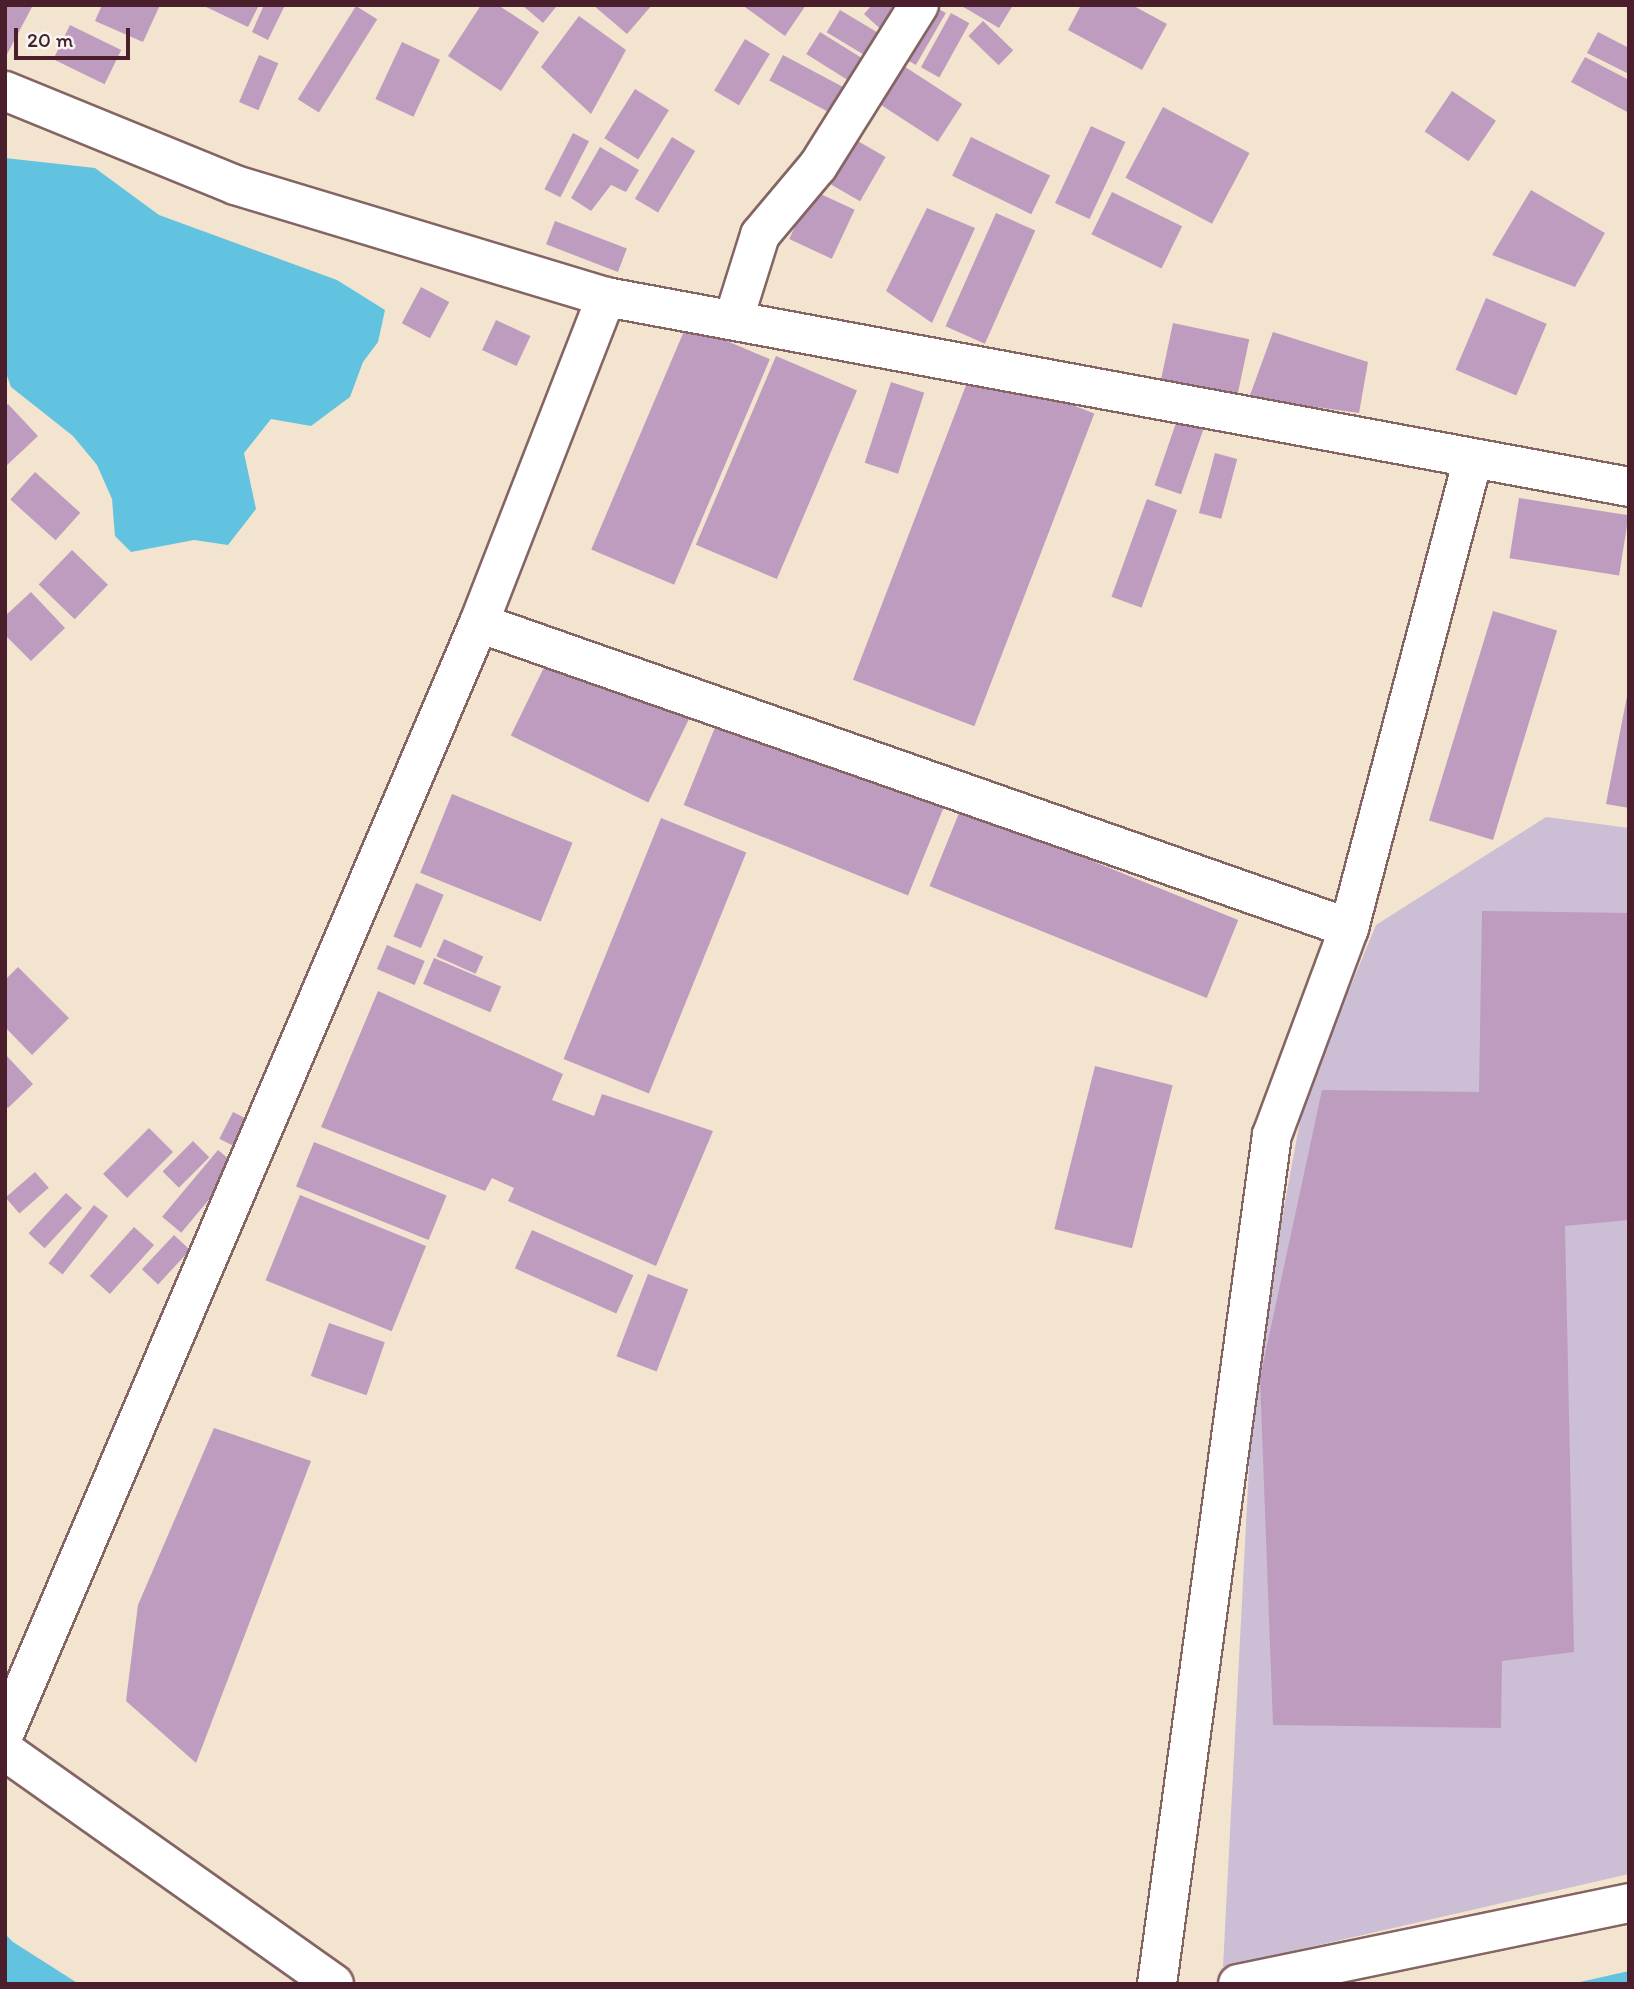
<!DOCTYPE html>
<style>
body{margin:0}
#map{position:relative;width:1634px;height:1989px;overflow:hidden;background:#f3e4cf;font-family:Itim,sans-serif}
div>[style]{position:absolute}
[style*='--x']{left:calc(var(--x)*1px);top:calc(var(--y)*1px);width:calc(var(--w)*1px);rotate:calc(var(--a)*1deg)}
.industrial>*{inset:0;background:#ccbed4}
.water>*{inset:0;background:#61c3df}
.building>*{inset:0;background:#be9cbf;transform-origin:0 0}
.roads{filter:drop-shadow(2px 0 #856464) drop-shadow(-2px 0 #856464) drop-shadow(0 2px #856464) drop-shadow(0 -2px #856464)}
.minor>*{height:38px;margin:-19px;padding:0 19px;transform-origin:19px;border-radius:19px;background:#fff}
span{translate:-50% -50%;white-space:nowrap;text-align:center;line-height:1.15;-webkit-text-stroke:7px #f6f6f2;paint-order:stroke}
.frame{position:absolute;inset:0;border:7px solid #4a1f2b;pointer-events:none}
.scale{position:absolute;left:14px;top:28px;width:116px;height:32px;box-sizing:border-box;border:4px solid #4a1f2b;border-top:0;padding-left:9px;font-size:21px;line-height:24px;white-space:nowrap;color:#4a1f2b;-webkit-text-stroke:5px #f6f6f2;paint-order:stroke}
</style>
<div id="map">
<div class="industrial">
<i style="clip-path:polygon(1546px 817px,1629px 828px,1629px 1874px,1223px 1967px,1254px 1370px,1304px 1099px,1376px 925px)"></i>
</div>
<div class="water">
<i style="clip-path:polygon(5px 158px,95px 168px,159px 215px,337px 280px,385px 310px,378px 342px,363px 362px,350px 397px,311px 426px,271px 419px,244px 453px,256px 509px,228px 545px,194px 540px,131px 552px,115px 536px,112px 499px,97px 465px,73px 436px,11px 387px,5px 370px)"></i>
<i style="clip-path:polygon(5px 1934px,13px 1942px,79px 1984px,5px 1984px)"></i>
<i style="clip-path:polygon(1629px 1971px,1629px 1984px,1571px 1984px)"></i>
</div>
<div class="building">
<i style="clip-path:polygon(5px 5px,33px 5px,5px 58px)"></i>
<i style="clip-path:polygon(102px 5px,160px 5px,143px 42px,95px 21px)"></i>
<i style="clip-path:polygon(202px 5px,259px 5px,248px 27px)"></i>
<i style="clip-path:polygon(264px 5px,285px 5px,268px 40px,252px 32px)"></i>
<i style="clip-path:polygon(481px 5px,498px 5px,539px 32px,501px 91px,448px 56px)"></i>
<i style="clip-path:polygon(522px 5px,553px 5px,556px 7px,543px 23px)"></i>
<i style="clip-path:polygon(593px 5px,652px 5px,627px 34px)"></i>
<i style="clip-path:polygon(742px 5px,806px 5px,785px 36px)"></i>
<i style="clip-path:polygon(872px 5px,911px 5px,886px 34px,864px 14px)"></i>
<i style="left:932px;top:5px;width:16px;height:60px;rotate:30deg"></i>
<i style="clip-path:polygon(960px 5px,1013px 5px,999px 28px)"></i>
<i style="clip-path:polygon(1081px 5px,1132px 5px,1167px 24px,1142px 70px,1068px 30px)"></i>
<i style="left:356px;top:6px;width:25px;height:110px;rotate:32deg"></i>
<i style="left:840px;top:10px;width:58px;height:26px;rotate:31deg"></i>
<i style="left:951px;top:13px;width:21px;height:62px;rotate:29deg"></i>
<i style="clip-path:polygon(579px 16px,626px 50px,591px 114px,541px 67px)"></i>
<i style="left:983px;top:21px;width:42px;height:21px;rotate:44deg"></i>
<i style="left:70px;top:25px;width:57px;height:38px;rotate:26deg"></i>
<i style="left:820px;top:32px;width:62px;height:26px;rotate:32deg"></i>
<i style="clip-path:polygon(1598px 32px,1629px 48px,1629px 74px,1587px 53px)"></i>
<i style="left:745px;top:39px;width:29px;height:60px;rotate:31deg"></i>
<i style="left:402px;top:42px;width:42px;height:63px;rotate:25deg"></i>
<i style="left:259px;top:55px;width:21px;height:51px;rotate:23deg"></i>
<i style="left:783px;top:55px;width:76px;height:29px;rotate:28deg"></i>
<i style="clip-path:polygon(1585px 57px,1629px 80px,1629px 113px,1571px 82px)"></i>
<i style="left:896px;top:61px;width:79px;height:45px;rotate:33deg"></i>
<i style="left:635px;top:89px;width:40px;height:58px;rotate:32deg"></i>
<i style="left:1452px;top:91px;width:53px;height:49px;rotate:34deg"></i>
<i style="left:1163px;top:107px;width:98px;height:80px;rotate:28deg"></i>
<i style="left:1091px;top:126px;width:38px;height:85px;rotate:25deg"></i>
<i style="left:573px;top:133px;width:18px;height:63px;rotate:27deg"></i>
<i style="left:844px;top:133px;width:48px;height:51px;rotate:30deg"></i>
<i style="left:672px;top:137px;width:27px;height:72px;rotate:31deg"></i>
<i style="left:971px;top:137px;width:88px;height:43px;rotate:26deg"></i>
<i style="clip-path:polygon(600px 147px,639px 170px,626px 192px,611px 185px,591px 211px,571px 198px)"></i>
<i style="left:812px;top:190px;width:47px;height:54px;rotate:25deg"></i>
<i style="clip-path:polygon(1531px 190px,1605px 233px,1575px 287px,1492px 255px)"></i>
<i style="left:1112px;top:192px;width:78px;height:47px;rotate:26deg"></i>
<i style="clip-path:polygon(927px 208px,975px 228px,932px 323px,886px 291px)"></i>
<i style="left:996px;top:213px;width:43px;height:124px;rotate:24deg"></i>
<i style="left:555px;top:221px;width:77px;height:25px;rotate:21deg"></i>
<i style="left:421px;top:287px;width:32px;height:41px;rotate:28deg"></i>
<i style="left:1486px;top:298px;width:66px;height:78px;rotate:23deg"></i>
<i style="left:496px;top:320px;width:38px;height:33px;rotate:25deg"></i>
<i style="left:1173px;top:323px;width:78px;height:58px;rotate:12deg"></i>
<i style="left:687px;top:324px;width:90px;height:245px;rotate:23deg"></i>
<i style="clip-path:polygon(1273px 332px,1368px 362px,1359px 413px,1249px 398px)"></i>
<i style="left:776px;top:356px;width:88px;height:205px;rotate:23deg"></i>
<i style="left:973px;top:367px;width:130px;height:335px;rotate:21deg"></i>
<i style="left:891px;top:382px;width:35px;height:85px;rotate:18deg"></i>
<i style="clip-path:polygon(8px 404px,38px 436px,5px 467px,5px 407px)"></i>
<i style="left:1177px;top:420px;width:28px;height:69px;rotate:19deg"></i>
<i style="left:1215px;top:453px;width:23px;height:62px;rotate:15deg"></i>
<i style="left:35px;top:472px;width:61px;height:37px;rotate:42deg"></i>
<i style="left:1519px;top:498px;width:111px;height:61px;rotate:9deg"></i>
<i style="left:1147px;top:499px;width:32px;height:104px;rotate:20deg"></i>
<i style="left:72px;top:550px;width:50px;height:48px;rotate:44deg"></i>
<i style="clip-path:polygon(31px 592px,65px 628px,31px 661px,5px 635px,5px 616px)"></i>
<i style="left:1493px;top:611px;width:67px;height:219px;rotate:17deg"></i>
<i style="left:552px;top:651px;width:153px;height:94px;rotate:26deg"></i>
<i style="clip-path:polygon(1629px 686px,1629px 808px,1606px 804px)"></i>
<i style="left:720px;top:715px;width:242px;height:97px;rotate:22deg"></i>
<i style="left:452px;top:794px;width:130px;height:85px;rotate:22deg"></i>
<i style="left:961px;top:808px;width:299px;height:84px;rotate:22deg"></i>
<i style="left:661px;top:818px;width:92px;height:260px;rotate:22deg"></i>
<i style="left:416px;top:883px;width:30px;height:58px;rotate:23deg"></i>
<i style="clip-path:polygon(1482px 911px,1629px 913px,1629px 1220px,1565px 1226px,1574px 1652px,1502px 1661px,1501px 1728px,1273px 1725px,1260px 1378px,1322px 1090px,1479px 1092px)"></i>
<i style="left:444px;top:939px;width:43px;height:19px;rotate:24deg"></i>
<i style="left:387px;top:945px;width:41px;height:26px;rotate:23deg"></i>
<i style="left:434px;top:958px;width:73px;height:28px;rotate:23deg"></i>
<i style="clip-path:polygon(18px 967px,69px 1018px,32px 1055px,5px 1027px,5px 980px)"></i>
<i style="clip-path:polygon(378px 991px,563px 1074px,552px 1100px,594px 1116px,602px 1094px,713px 1131px,656px 1266px,508px 1201px,514px 1188px,492px 1178px,485px 1191px,321px 1127px)"></i>
<i style="clip-path:polygon(5px 1054px,33px 1084px,8px 1108px,5px 1105px)"></i>
<i style="left:1095px;top:1066px;width:80px;height:168px;rotate:14deg"></i>
<i style="left:233px;top:1112px;width:25px;height:30px;rotate:27deg"></i>
<i style="left:149px;top:1128px;width:34px;height:65px;rotate:45deg"></i>
<i style="left:193px;top:1141px;width:23px;height:43px;rotate:45deg"></i>
<i style="left:314px;top:1142px;width:143px;height:48px;rotate:22deg"></i>
<i style="left:218px;top:1150px;width:25px;height:87px;rotate:40deg"></i>
<i style="left:35px;top:1172px;width:21px;height:39px;rotate:49deg"></i>
<i style="left:66px;top:1193px;width:22px;height:55px;rotate:43deg"></i>
<i style="left:300px;top:1195px;width:136px;height:92px;rotate:22deg"></i>
<i style="left:94px;top:1205px;width:18px;height:74px;rotate:38deg"></i>
<i style="left:134px;top:1227px;width:27px;height:66px;rotate:42deg"></i>
<i style="left:532px;top:1230px;width:111px;height:42px;rotate:24deg"></i>
<i style="left:174px;top:1235px;width:22px;height:47px;rotate:43deg"></i>
<i style="left:648px;top:1274px;width:43px;height:88px;rotate:21deg"></i>
<i style="left:329px;top:1323px;width:59px;height:56px;rotate:19deg"></i>
<i style="clip-path:polygon(214px 1428px,311px 1461px,196px 1763px,126px 1701px,138px 1605px)"></i>
</div>
<div class="roads">
<div class="minor">
<i style="--x:5;--y:91;--w:248;--a:22.2"></i>
<i style="--x:235;--y:185;--w:388;--a:16.8"></i>
<i style="--x:606;--y:297;--w:1040;--a:10.52"></i>
<i style="--x:734;--y:318;--w:87;--a:-72.6"></i>
<i style="--x:760;--y:235;--w:90;--a:-50"></i>
<i style="--x:818;--y:166;--w:190;--a:-57.9"></i>
<i style="--x:479;--y:623;--w:922;--a:19.32"></i>
<i style="--x:5;--y:1732;--w:1206;--a:-66.86"></i>
<i style="--x:479;--y:623;--w:350;--a:-68.7"></i>
<i style="--x:5;--y:1751;--w:403;--a:35.3"></i>
<i style="--x:1157;--y:1984;--w:857;--a:-82.29"></i>
<i style="--x:1272;--y:1135;--w:221;--a:-69.6"></i>
<i style="--x:1349;--y:928;--w:486;--a:-75.2"></i>
<i style="--x:1238;--y:1984;--w:399;--a:-11.7"></i>
</div>
</div>
<div class="frame"></div>
<div class="scale">20 m</div>
</div>
